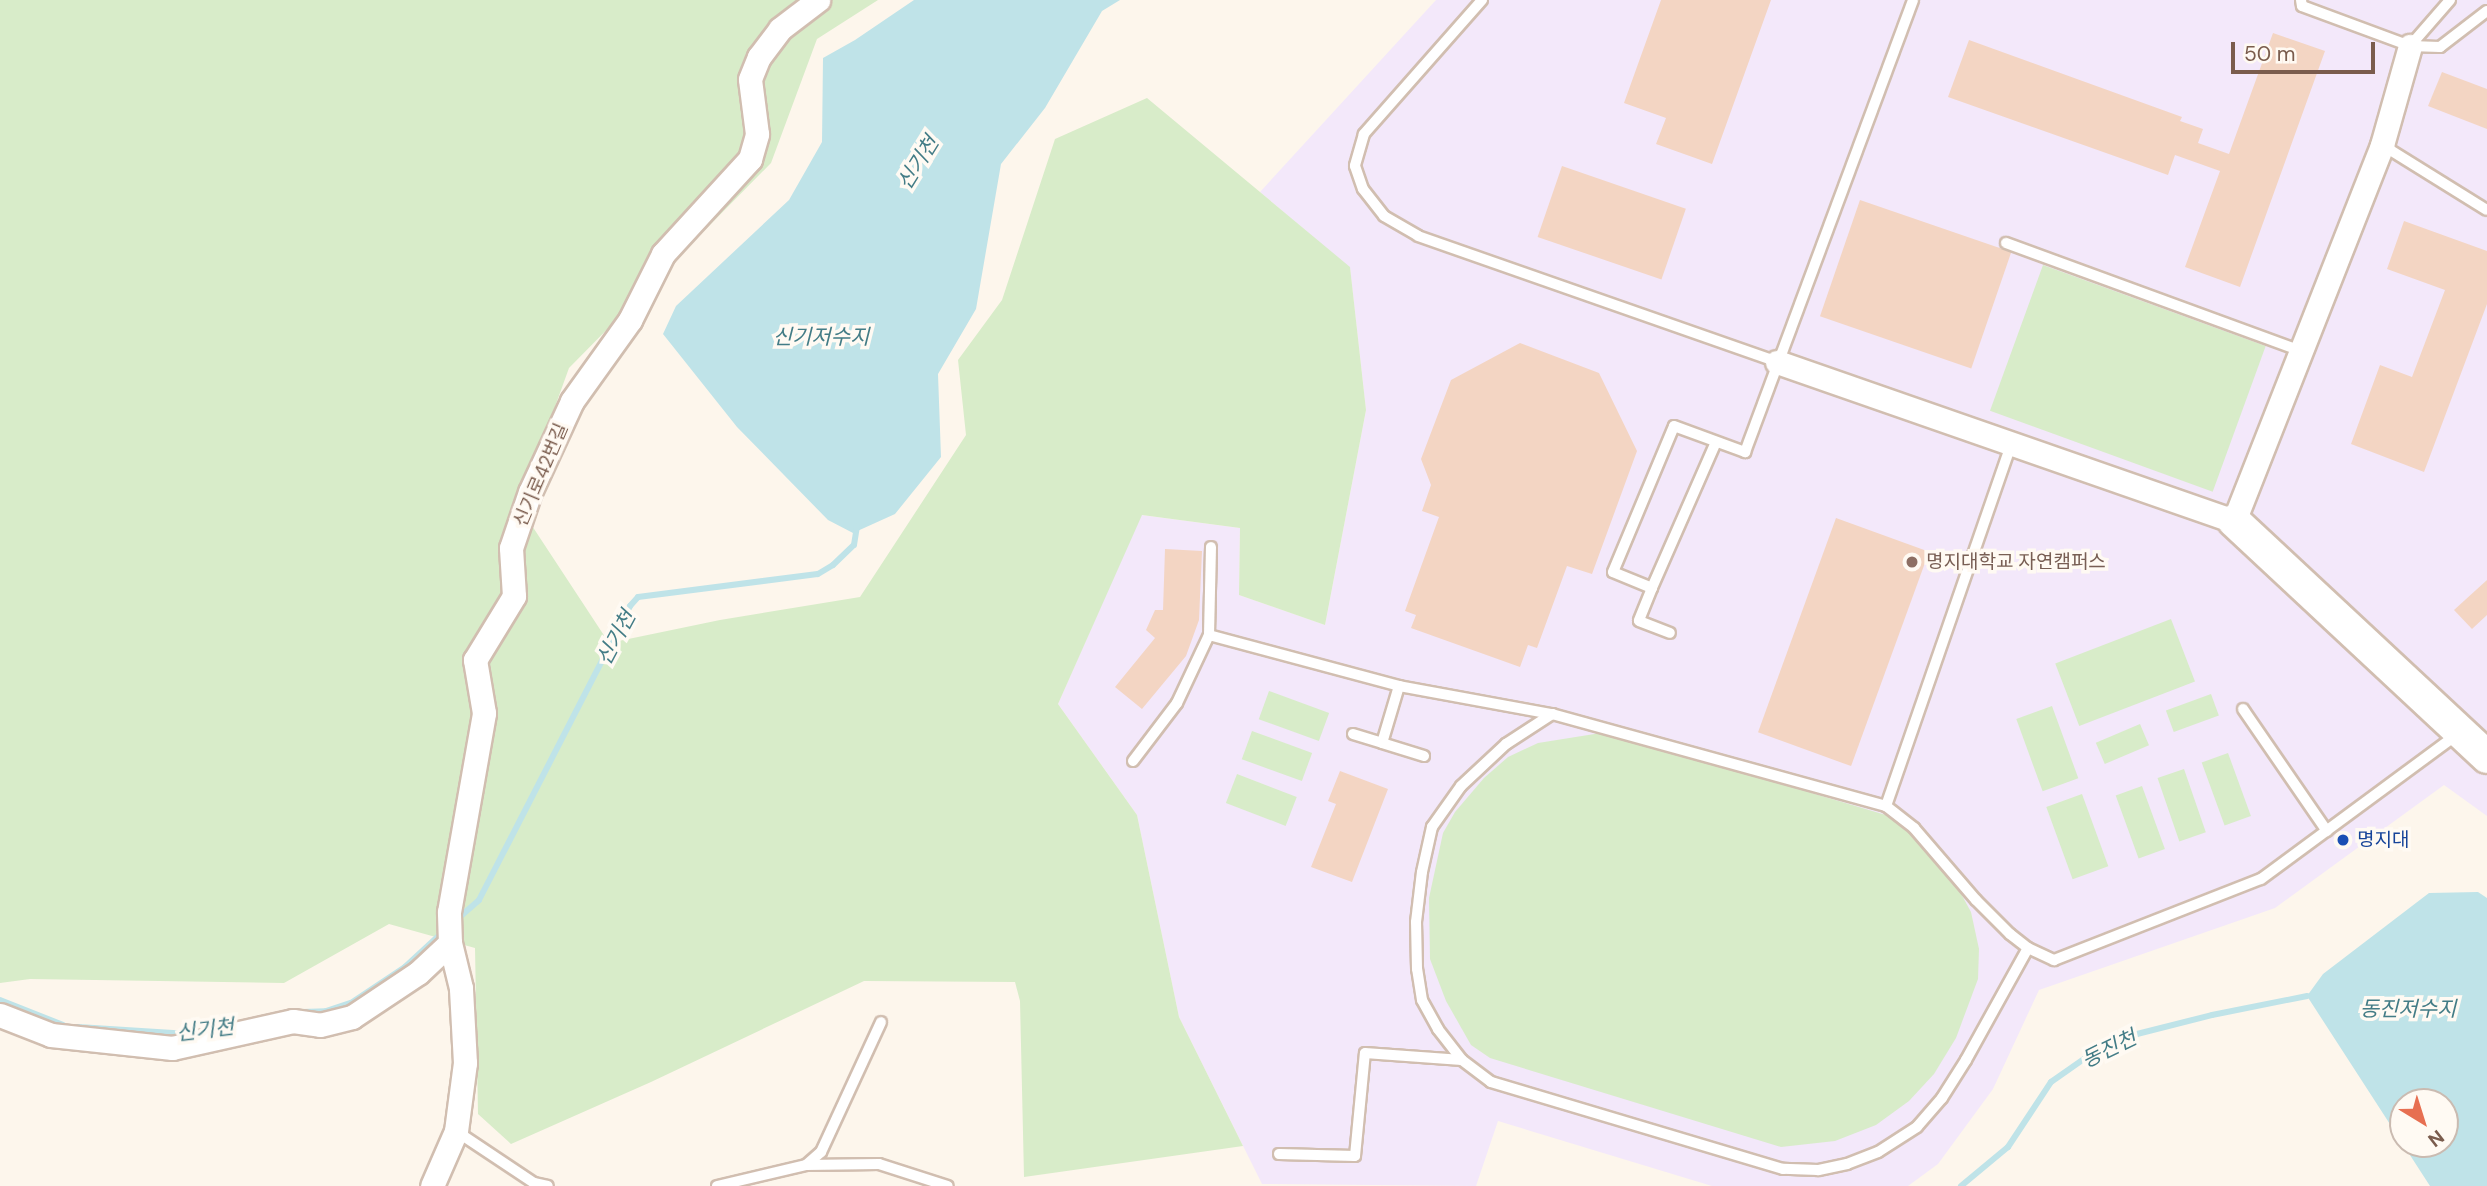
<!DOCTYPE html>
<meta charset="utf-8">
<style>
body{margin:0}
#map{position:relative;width:2487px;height:1186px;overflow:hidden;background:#fdf6ec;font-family:"DM Sans","Noto Sans KR",sans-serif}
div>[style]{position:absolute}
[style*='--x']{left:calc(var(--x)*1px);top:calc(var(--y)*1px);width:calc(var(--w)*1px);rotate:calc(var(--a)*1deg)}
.education>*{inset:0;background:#f3e8fa}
.green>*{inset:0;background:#d8ecc9;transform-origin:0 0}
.water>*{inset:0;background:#bfe3e8}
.stream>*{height:6px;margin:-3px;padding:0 3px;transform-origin:3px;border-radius:3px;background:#bfe3e8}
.building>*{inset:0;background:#f3d5c3;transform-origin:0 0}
.roads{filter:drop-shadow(2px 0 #d1beb0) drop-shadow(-2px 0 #d1beb0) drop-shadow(0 2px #d1beb0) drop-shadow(0 -2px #d1beb0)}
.lane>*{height:10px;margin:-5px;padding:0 5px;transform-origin:5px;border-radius:5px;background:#fff}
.street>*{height:23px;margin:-11.5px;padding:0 11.5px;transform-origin:11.5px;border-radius:11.5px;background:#fff}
.secondary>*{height:32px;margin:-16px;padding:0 16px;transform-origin:16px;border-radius:16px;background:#fff}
.dots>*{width:19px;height:19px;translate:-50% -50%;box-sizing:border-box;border:4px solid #fffaf3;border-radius:50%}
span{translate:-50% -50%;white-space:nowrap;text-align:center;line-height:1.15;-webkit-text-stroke:7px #fffaf3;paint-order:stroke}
.street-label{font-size:19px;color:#7a5c4d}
.education-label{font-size:19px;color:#785e54}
.left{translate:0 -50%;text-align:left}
.transit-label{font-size:19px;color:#164399}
.water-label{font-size:21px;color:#437c86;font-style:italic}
.north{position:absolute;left:2389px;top:1088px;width:70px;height:70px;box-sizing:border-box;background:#fffaf3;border:2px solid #cabbb1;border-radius:50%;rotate:142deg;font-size:19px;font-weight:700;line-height:28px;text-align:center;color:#7a5c4d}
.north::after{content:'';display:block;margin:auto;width:24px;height:32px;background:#e76f51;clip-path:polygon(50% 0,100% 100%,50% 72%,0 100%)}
.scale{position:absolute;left:2231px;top:42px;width:144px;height:32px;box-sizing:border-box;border:4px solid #7a5c4d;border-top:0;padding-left:9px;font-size:21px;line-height:24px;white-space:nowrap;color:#7a5c4d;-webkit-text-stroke:5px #fffaf3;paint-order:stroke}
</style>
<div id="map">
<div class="education">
<i style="clip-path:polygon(1436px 0,2487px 0,2487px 816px,2444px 785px,2275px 908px,2039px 990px,1993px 1089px,1938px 1164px,1908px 1186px,1712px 1186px,1498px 1121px,1476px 1186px,1262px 1184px,1179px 1017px,1137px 815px,1058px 704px,1141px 515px,1240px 528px,1239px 595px,1325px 625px,1366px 410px,1350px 268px,1260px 192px)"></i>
</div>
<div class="green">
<i style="clip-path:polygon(0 0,878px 0,817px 39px,771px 163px,569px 368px,519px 506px,609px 643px,720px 620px,860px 597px,966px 435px,958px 360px,1002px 300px,1055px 139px,1147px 98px,1350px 267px,1366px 410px,1325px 625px,1239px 595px,1240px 528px,1142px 515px,1058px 704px,1137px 815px,1179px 1017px,1243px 1146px,1024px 1177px,1020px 1001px,1015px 982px,864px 981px,651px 1082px,511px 1144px,478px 1114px,475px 948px,389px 924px,284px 983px,30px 979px,0 983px)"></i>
<i style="left:2043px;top:265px;width:237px;height:155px;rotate:20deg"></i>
<i style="left:2171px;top:619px;width:67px;height:124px;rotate:69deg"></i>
<i style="left:1269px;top:691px;width:64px;height:30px;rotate:20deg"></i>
<i style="left:2211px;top:694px;width:23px;height:48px;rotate:70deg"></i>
<i style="left:2052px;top:706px;width:77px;height:38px;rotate:70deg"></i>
<i style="left:2140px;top:724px;width:23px;height:48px;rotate:67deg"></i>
<i style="left:1252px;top:731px;width:64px;height:30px;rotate:20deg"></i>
<i style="clip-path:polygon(1607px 732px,1896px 818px,1926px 845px,1953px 879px,1971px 912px,1979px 949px,1978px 979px,1956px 1038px,1934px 1074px,1909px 1101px,1876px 1125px,1835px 1141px,1781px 1147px,1490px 1058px,1471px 1045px,1446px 1001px,1430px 959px,1429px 898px,1443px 833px,1455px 812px,1484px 778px,1508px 757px,1538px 743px)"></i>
<i style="left:2228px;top:753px;width:67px;height:28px;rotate:70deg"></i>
<i style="left:2184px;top:769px;width:67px;height:28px;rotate:71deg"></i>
<i style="left:1237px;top:774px;width:64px;height:31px;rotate:21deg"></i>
<i style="left:2142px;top:786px;width:67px;height:28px;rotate:70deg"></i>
<i style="left:2082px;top:794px;width:77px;height:38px;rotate:70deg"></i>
</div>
<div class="water">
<i style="clip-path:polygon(914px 0,1120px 0,1102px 11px,1045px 108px,1001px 164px,976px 309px,938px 374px,941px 457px,895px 514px,853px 533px,828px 520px,737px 427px,663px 334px,676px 306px,789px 200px,822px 142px,823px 58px,855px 40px)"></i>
<i style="clip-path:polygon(evenodd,2478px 892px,2487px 898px,2487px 1186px,2430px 1186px,2307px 996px,2323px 974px,2429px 893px,2478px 892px,2445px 1102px,2445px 1144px,2403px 1144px,2403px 1102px,2445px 1102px)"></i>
</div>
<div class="stream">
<i style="--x:454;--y:922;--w:33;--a:-41"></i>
<i style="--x:479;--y:900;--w:331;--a:-62.8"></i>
<i style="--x:630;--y:606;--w:12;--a:-48"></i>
<i style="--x:638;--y:597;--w:181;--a:-7.3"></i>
<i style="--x:818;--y:574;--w:17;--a:-31"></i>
<i style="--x:833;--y:565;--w:29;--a:-44"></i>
<i style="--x:854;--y:545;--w:19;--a:-81"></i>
<i style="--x:0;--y:1000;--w:68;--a:21.6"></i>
<i style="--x:302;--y:1012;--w:24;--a:-2"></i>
<i style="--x:326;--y:1011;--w:26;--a:-18"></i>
<i style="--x:351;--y:1003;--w:65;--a:-33.7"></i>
<i style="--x:405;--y:967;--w:53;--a:-42.7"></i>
<i style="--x:78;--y:1027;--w:111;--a:3.6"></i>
<i style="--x:1961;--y:1186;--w:61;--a:-39.7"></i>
<i style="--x:2008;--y:1147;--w:78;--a:-56.5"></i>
<i style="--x:2051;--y:1082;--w:49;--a:-35"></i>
<i style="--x:2091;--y:1054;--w:50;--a:-23.5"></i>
<i style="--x:2137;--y:1034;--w:77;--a:-14.2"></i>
<i style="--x:2212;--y:1015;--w:97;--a:-11.3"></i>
</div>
<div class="building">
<i style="clip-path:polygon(1661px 0,1771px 0,1712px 164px,1656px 144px,1666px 118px,1624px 103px)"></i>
<i style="clip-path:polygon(2273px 33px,2325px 51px,2240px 287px,2185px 267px,2220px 171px,2175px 155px,2168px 175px,1948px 97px,1969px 40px,2182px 117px,2180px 121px,2203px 129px,2198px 143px,2229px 154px)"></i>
<i style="clip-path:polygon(2442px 72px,2487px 89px,2487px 129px,2428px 106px)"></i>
<i style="left:1562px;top:166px;width:131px;height:75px;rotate:19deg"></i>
<i style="left:1860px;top:200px;width:160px;height:123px;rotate:19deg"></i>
<i style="clip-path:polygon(2404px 221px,2487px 251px,2487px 304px,2424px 472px,2351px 444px,2380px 365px,2412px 377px,2445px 290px,2387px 269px)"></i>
<i style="clip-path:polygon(1520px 343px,1599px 373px,1637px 451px,1592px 574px,1567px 566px,1537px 648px,1528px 645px,1520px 667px,1411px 628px,1416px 615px,1405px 611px,1439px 517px,1422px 511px,1431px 485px,1421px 459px,1451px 380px)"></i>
<i style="left:1836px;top:518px;width:99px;height:228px;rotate:20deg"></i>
<i style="clip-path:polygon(1165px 549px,1202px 551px,1199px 620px,1186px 656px,1142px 709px,1115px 687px,1155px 638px,1146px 630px,1155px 610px,1163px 610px)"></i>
<i style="clip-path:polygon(2487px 580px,2487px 615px,2472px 629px,2454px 610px)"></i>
<i style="clip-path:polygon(1340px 771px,1388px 789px,1352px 882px,1311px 867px,1336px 804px,1328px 801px)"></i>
</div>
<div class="roads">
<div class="lane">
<i style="--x:1482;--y:0;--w:179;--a:131.4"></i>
<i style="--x:1364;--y:134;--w:33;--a:106"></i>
<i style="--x:1355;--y:166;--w:24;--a:71"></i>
<i style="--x:1363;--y:189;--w:34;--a:52"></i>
<i style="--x:1384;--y:216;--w:39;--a:30"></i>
<i style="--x:1418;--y:236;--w:380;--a:19.3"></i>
<i style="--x:2301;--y:0;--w:6;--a:81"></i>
<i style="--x:2302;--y:6;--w:115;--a:20.3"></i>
<i style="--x:2410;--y:46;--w:30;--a:2"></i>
<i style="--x:2440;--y:47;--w:59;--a:-37.5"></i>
<i style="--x:2410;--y:46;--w:61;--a:-49"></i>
<i style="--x:2382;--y:145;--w:123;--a:31.8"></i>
<i style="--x:2006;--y:243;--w:314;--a:20.1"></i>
<i style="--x:1716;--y:442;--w:159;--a:113.7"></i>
<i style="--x:1652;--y:588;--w:42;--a:-157.7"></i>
<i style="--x:1613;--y:572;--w:158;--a:-67.3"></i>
<i style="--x:1674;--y:426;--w:76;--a:20.1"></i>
<i style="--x:1745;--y:452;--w:482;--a:-69.6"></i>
<i style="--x:1652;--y:588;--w:35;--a:112"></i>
<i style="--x:1639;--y:621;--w:33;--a:21"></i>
<i style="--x:1209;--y:635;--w:88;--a:-88.7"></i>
<i style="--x:1399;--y:686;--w:59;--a:106.6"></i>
<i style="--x:1382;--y:743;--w:44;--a:17.2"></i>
<i style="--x:2243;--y:709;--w:148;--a:55.5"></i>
<i style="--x:1353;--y:734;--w:30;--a:17"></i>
<i style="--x:1133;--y:761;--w:73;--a:-52.8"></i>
<i style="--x:1177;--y:703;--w:75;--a:-64.8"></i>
<i style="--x:1209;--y:635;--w:197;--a:15"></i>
<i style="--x:1399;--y:686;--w:156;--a:10.4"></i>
<i style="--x:1886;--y:806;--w:385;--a:-70.9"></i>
<i style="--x:2028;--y:948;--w:128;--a:119"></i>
<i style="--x:1966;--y:1060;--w:45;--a:122.3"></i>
<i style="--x:1942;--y:1098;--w:38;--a:131"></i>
<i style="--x:1917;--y:1127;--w:46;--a:147.3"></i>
<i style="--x:1878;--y:1152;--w:33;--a:159"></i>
<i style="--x:1847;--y:1164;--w:30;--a:168"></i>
<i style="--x:1818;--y:1170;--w:35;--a:-178"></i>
<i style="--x:1783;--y:1169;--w:305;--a:-163.4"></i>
<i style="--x:1491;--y:1082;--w:36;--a:-143"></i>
<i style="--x:1462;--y:1060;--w:39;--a:-128"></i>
<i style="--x:1438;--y:1029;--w:33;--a:-119"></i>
<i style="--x:1422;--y:1000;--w:31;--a:-99"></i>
<i style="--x:1417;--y:969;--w:47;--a:-91.2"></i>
<i style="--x:1416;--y:922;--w:50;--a:-83.2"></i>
<i style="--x:1422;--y:872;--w:46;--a:-77.5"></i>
<i style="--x:1432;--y:827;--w:50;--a:-54.7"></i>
<i style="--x:1461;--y:786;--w:62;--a:-43"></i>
<i style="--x:1506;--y:744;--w:55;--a:-33.1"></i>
<i style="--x:1552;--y:714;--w:346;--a:15.4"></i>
<i style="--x:1886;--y:806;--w:36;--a:38"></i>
<i style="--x:1914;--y:828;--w:95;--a:49.3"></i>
<i style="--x:1976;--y:900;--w:48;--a:45"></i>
<i style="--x:2010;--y:934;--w:23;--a:38"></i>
<i style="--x:2028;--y:948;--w:29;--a:25"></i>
<i style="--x:2054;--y:960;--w:222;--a:-21.4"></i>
<i style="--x:2261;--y:879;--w:245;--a:-36.4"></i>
<i style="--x:456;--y:1131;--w:94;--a:33.7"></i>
<i style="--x:534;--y:1183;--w:14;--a:12"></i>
<i style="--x:1279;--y:1154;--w:76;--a:1.5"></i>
<i style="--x:1355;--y:1156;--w:103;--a:-84.5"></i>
<i style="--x:1365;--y:1053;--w:97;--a:4.1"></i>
<i style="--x:806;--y:1165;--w:73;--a:-0.8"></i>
<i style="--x:879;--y:1164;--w:72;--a:17.7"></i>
<i style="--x:717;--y:1186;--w:91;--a:-13.3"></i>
<i style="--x:806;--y:1165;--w:20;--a:-41"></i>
<i style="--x:821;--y:1152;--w:143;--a:-65.2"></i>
</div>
<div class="street">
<i style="--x:1777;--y:362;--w:484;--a:19.2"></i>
<i style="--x:2234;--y:521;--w:404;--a:-68.5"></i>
<i style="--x:2382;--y:145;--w:103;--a:-74.2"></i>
<i style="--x:0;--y:1015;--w:55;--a:21.4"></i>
<i style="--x:51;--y:1035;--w:122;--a:6.1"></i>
<i style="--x:172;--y:1048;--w:124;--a:-12.6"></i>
<i style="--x:293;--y:1021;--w:27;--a:8"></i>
<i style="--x:320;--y:1025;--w:33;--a:-14"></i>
<i style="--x:352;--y:1017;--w:79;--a:-33.7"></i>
<i style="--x:418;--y:973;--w:44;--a:-43.2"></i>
<i style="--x:432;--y:1186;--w:60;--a:-66.4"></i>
<i style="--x:456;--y:1131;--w:69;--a:-82.5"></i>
<i style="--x:465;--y:1063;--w:75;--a:-93.1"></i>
<i style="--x:461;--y:988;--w:46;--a:-103.7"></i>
<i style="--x:450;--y:943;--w:31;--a:-92"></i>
<i style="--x:449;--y:912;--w:202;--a:-80"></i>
<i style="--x:484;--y:713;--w:54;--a:-99.6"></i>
<i style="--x:475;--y:660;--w:75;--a:-58.6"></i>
<i style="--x:514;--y:596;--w:48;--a:-93.6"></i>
<i style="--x:511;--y:548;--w:59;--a:-71.3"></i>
<i style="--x:530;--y:492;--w:100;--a:-65.2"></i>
<i style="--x:572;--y:401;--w:100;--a:-54.4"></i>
<i style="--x:630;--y:320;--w:74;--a:-63.4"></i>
<i style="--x:663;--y:254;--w:129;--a:-47.5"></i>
<i style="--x:750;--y:159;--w:26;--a:-74"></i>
<i style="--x:757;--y:134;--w:55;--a:-97.3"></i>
<i style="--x:750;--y:79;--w:24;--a:-68"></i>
<i style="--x:759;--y:57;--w:35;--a:-53"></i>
<i style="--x:780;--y:29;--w:48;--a:-37.3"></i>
</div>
<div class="secondary">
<i style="--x:2234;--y:521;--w:346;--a:43"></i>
</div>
</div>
<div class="dots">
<i style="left:1912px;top:562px;background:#8d6e63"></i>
<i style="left:2343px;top:840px;background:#1a4fb4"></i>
</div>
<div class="street-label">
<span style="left:541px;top:475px;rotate:-67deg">신기로42번길</span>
</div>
<div class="education-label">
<span class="left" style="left:1926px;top:562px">명지대학교 자연캠퍼스</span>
</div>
<div class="transit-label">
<span class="left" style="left:2357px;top:840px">명지대</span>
</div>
<div class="water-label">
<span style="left:918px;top:163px;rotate:-58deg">신기천</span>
<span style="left:821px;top:337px">신기저수지</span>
<span style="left:616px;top:638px;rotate:-62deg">신기천</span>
<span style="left:2408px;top:1009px">동진저수지</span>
<span style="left:205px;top:1030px;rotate:-7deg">신기천</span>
<span style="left:2109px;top:1049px;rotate:-26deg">동진천</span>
</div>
<div class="north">N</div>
<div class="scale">50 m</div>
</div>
